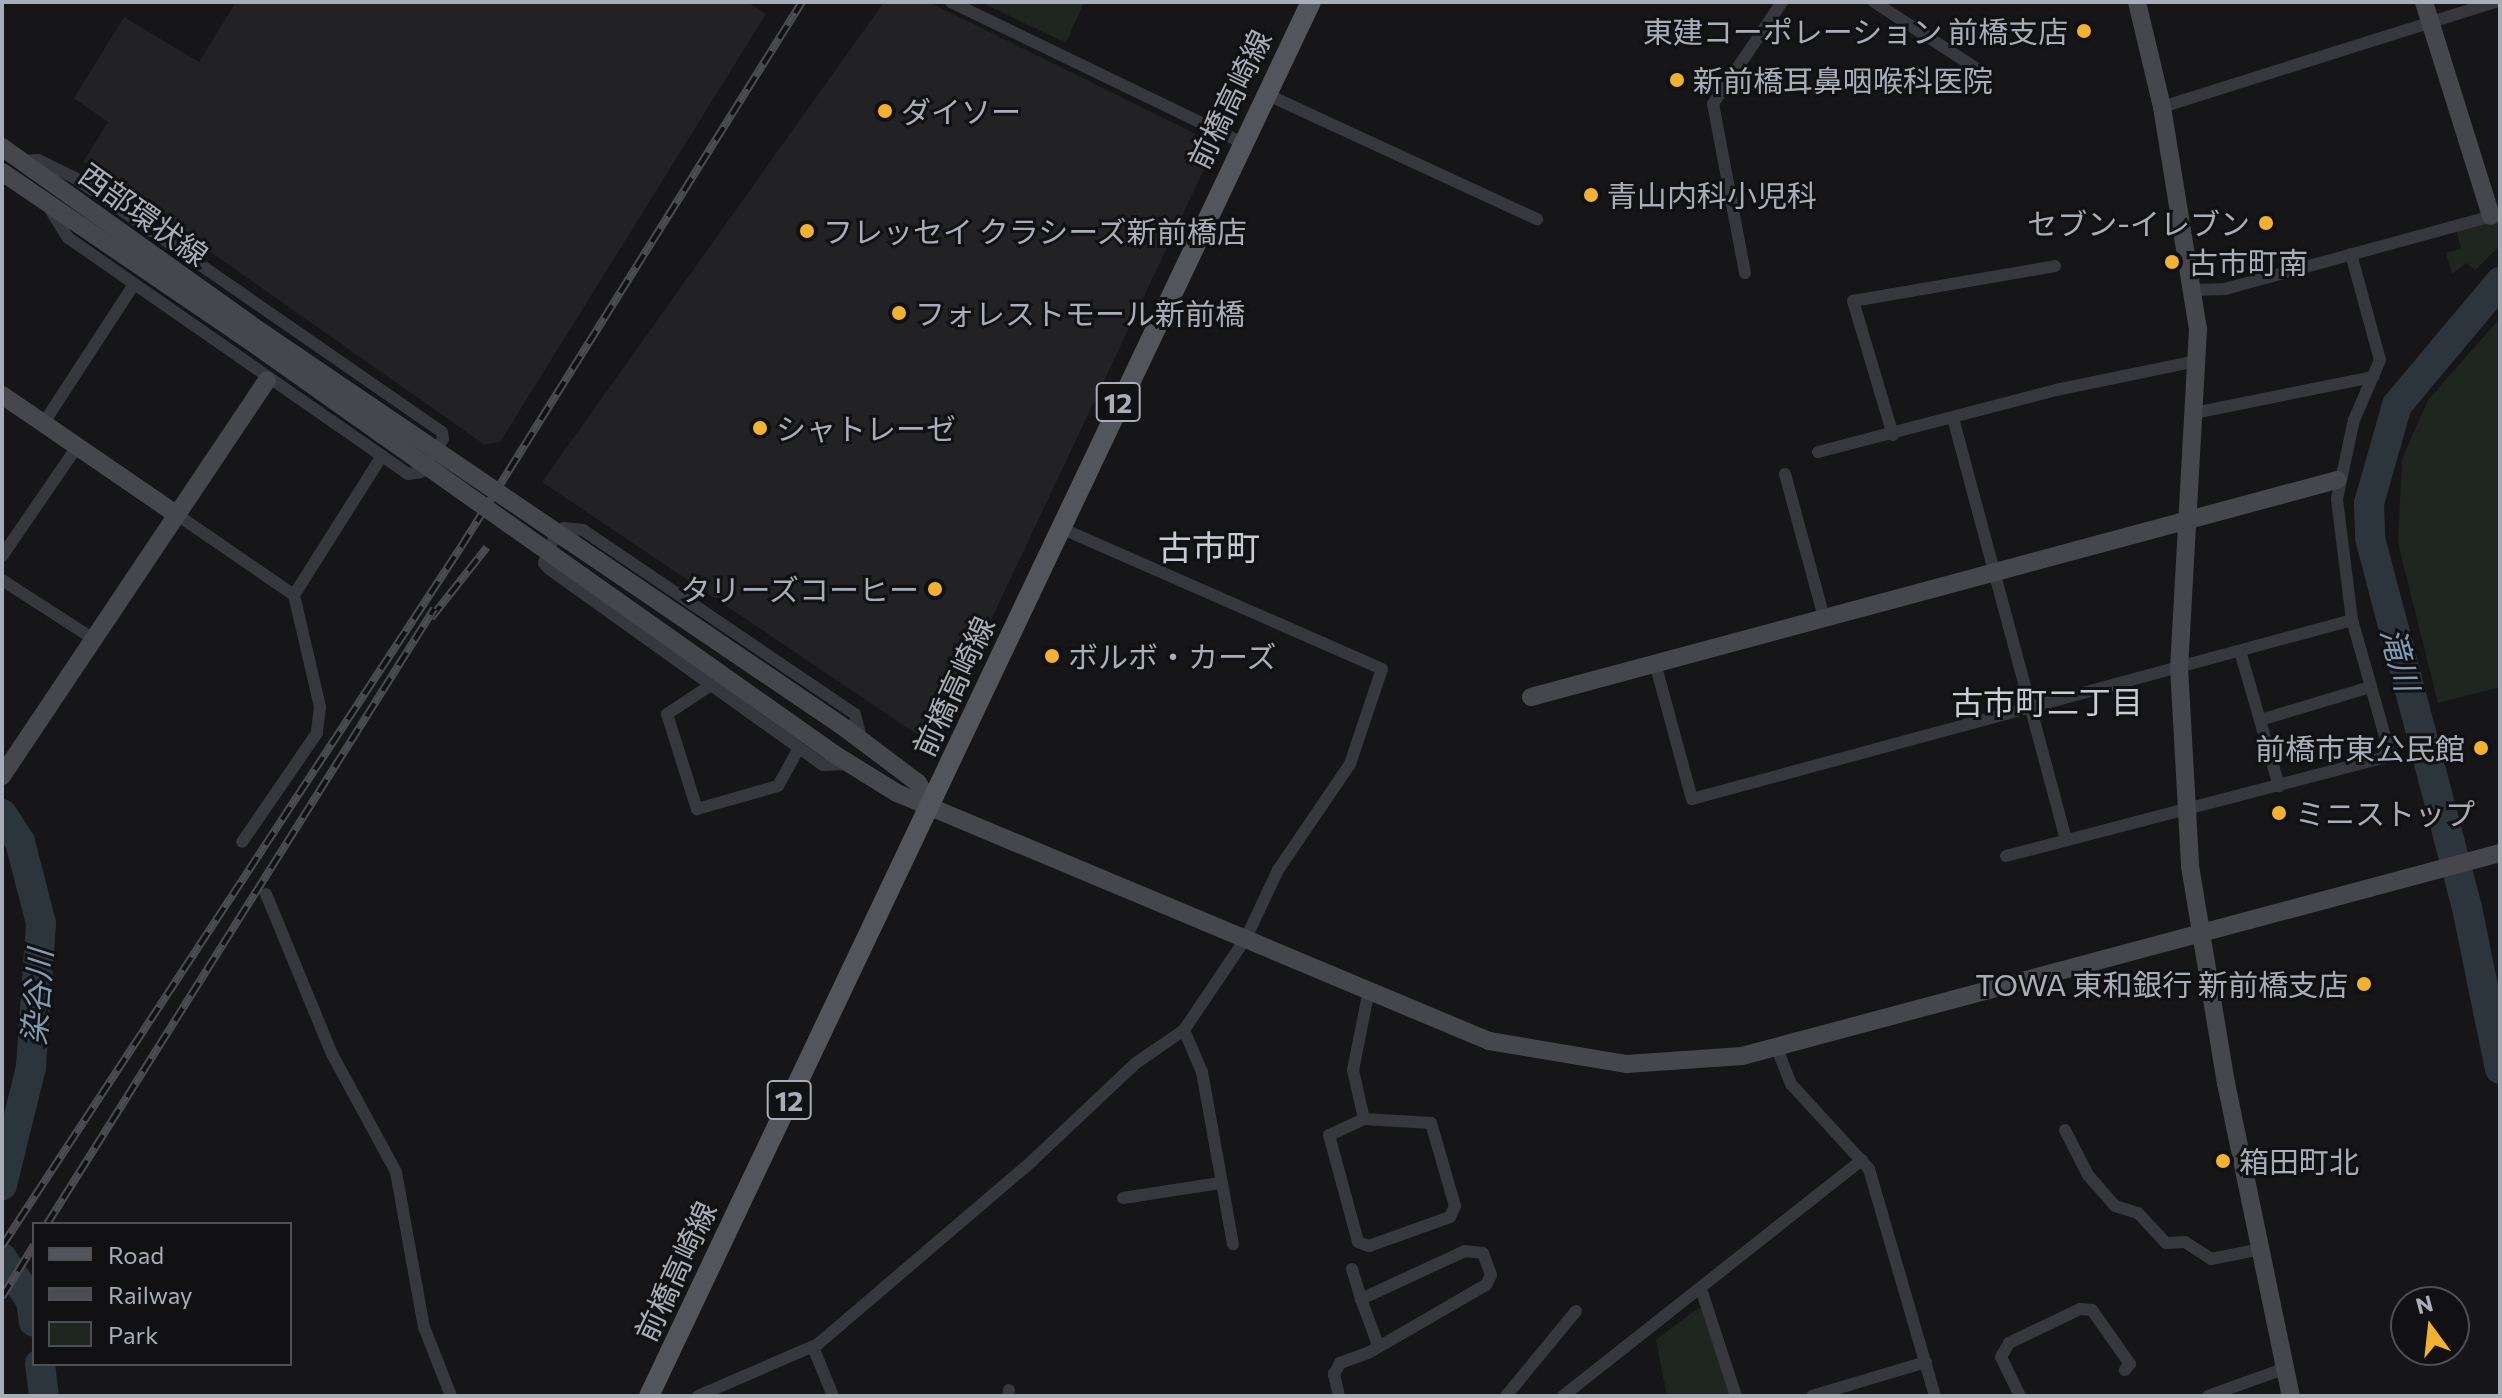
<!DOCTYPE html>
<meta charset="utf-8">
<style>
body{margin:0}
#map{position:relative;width:2502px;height:1398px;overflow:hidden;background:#161618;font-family:Commissioner,"Noto Sans JP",sans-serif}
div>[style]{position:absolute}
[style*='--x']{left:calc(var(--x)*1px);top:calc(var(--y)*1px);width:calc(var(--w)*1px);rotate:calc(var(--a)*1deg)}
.built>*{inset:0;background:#222225}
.green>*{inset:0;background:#1e261f}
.river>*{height:30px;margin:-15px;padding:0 15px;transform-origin:15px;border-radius:15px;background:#2c353c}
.street>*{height:12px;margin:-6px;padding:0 6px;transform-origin:6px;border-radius:6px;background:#37383d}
.secondary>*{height:18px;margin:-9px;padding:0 9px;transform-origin:9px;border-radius:9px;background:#45474d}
.primary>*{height:20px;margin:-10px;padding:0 10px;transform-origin:10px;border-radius:10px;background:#53555c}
.rail>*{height:8px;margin-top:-4px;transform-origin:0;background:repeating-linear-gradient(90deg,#111113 0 15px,#4a4c52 0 30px);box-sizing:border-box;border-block:2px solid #4a4c52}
.secondary-bridge>*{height:18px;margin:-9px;padding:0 9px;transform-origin:9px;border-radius:9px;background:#45474d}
.dots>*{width:22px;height:22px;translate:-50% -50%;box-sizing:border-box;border:4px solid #111113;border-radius:50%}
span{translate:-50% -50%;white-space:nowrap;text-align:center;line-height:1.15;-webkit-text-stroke:6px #111113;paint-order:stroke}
.shield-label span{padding:2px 6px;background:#111113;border:2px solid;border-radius:6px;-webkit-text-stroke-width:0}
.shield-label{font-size:28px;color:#a8adb8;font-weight:700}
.poi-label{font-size:30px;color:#a8adb8}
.right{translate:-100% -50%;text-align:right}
.left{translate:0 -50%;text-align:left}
.street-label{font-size:30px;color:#a8adb8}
.water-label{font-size:32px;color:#7f9bb3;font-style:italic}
.neighbourhood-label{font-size:32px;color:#c9ccd4}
.quarter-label{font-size:34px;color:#c9ccd4}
.frame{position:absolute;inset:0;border:4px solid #a8adb8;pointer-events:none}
.legend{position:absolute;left:32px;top:1222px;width:260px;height:144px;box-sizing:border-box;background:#111113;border:2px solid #4d4f55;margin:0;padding:10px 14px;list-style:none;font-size:24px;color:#a8adb8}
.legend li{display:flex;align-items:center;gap:16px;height:40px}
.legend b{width:40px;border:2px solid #4d4f55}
.north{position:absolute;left:2390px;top:1286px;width:80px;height:80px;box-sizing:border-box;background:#111113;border:2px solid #4d4f55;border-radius:50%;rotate:345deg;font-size:22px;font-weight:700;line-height:32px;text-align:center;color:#a8adb8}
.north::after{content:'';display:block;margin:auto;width:28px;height:36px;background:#f2b134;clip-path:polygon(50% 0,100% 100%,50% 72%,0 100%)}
</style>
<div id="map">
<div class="built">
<i style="clip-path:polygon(236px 2px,747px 2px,766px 14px,500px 442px,485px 445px,83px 162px,108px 122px,74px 98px,124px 17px,199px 62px)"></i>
<i style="clip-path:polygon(884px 2px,929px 2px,1216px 144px,938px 732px,921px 737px,542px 482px)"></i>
</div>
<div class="green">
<i style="clip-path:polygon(981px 2px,1084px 2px,1066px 43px)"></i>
<i style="clip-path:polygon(2500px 218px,2500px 246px,2475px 270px,2466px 263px,2452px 274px,2446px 253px,2461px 249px,2456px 230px)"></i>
<i style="clip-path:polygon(2500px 318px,2500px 687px,2438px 703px,2398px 543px,2402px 459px,2428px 400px)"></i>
<i style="clip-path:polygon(1698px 1308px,1704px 1309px,1730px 1396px,1667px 1396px,1656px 1340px)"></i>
</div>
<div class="river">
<i style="--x:2500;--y:282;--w:160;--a:129.9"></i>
<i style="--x:2397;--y:405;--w:102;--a:105.9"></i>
<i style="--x:2369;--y:503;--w:35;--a:88"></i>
<i style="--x:2370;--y:538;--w:383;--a:75.3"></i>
<i style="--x:2467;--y:908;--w:164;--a:78.4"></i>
<i style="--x:2;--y:814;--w:33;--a:57"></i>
<i style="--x:20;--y:842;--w:84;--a:75.5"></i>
<i style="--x:41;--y:923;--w:144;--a:94"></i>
<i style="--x:31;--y:1067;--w:122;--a:103.8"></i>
<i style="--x:2;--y:1258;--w:52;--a:56"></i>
<i style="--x:31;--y:1301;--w:21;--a:82"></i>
<i style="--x:40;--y:1364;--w:32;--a:83"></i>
</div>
<div class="street">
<i style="--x:951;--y:2;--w:321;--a:25.8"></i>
<i style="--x:1874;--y:2;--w:136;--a:33"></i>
<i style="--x:1264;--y:93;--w:301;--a:24.8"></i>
<i style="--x:2162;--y:107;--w:349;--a:-17.5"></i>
<i style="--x:22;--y:161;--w:16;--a:-4"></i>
<i style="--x:38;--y:160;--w:41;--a:25.9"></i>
<i style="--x:75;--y:178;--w:446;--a:34.7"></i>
<i style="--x:442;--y:432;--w:7;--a:82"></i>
<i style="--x:443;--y:439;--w:40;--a:124"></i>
<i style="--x:421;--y:472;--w:13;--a:171"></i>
<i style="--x:408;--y:474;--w:414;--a:-145.2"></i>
<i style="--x:68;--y:238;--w:39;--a:-122"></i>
<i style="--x:1745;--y:273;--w:172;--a:-100.7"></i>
<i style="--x:1713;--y:104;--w:123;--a:-55.9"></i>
<i style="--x:2193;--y:290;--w:32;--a:-2"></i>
<i style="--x:2225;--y:289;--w:276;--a:-15.3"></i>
<i style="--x:2194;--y:413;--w:183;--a:-11.4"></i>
<i style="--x:1953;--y:418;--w:437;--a:75"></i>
<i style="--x:43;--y:424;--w:165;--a:-56.9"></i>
<i style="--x:1893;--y:435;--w:140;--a:-106.6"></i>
<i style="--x:1853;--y:301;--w:205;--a:-9.8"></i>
<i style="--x:1818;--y:452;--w:246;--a:-14.6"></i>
<i style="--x:2056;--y:390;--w:143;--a:-11.7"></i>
<i style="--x:1785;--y:474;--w:149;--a:74.8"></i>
<i style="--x:176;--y:514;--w:143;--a:34.5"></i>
<i style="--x:294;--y:595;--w:115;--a:76.9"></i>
<i style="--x:320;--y:707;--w:26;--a:97"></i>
<i style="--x:317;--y:733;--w:132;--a:124.5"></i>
<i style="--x:2;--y:556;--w:132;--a:-55.5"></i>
<i style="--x:2;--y:580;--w:107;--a:32.8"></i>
<i style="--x:294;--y:595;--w:165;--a:-57.7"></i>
<i style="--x:2240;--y:651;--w:141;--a:73.9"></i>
<i style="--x:1655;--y:663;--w:141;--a:74.8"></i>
<i style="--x:1692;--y:799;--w:684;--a:-15.17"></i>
<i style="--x:711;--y:685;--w:53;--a:146.6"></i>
<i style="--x:667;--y:714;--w:100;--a:72.5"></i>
<i style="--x:697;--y:809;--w:84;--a:-15.9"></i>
<i style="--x:778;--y:786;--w:43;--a:-61.1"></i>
<i style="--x:2260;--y:720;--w:116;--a:-16.6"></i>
<i style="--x:850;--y:764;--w:27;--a:178"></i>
<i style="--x:823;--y:765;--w:337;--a:-144.4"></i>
<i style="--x:549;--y:569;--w:8;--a:-130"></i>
<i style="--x:544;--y:563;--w:24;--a:-68"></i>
<i style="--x:553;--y:541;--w:17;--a:-50"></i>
<i style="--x:564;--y:528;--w:19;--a:6"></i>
<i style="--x:583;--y:530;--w:328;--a:34.1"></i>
<i style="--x:855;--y:714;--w:29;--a:76"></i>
<i style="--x:2006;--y:856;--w:390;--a:-14.6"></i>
<i style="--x:2383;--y:758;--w:12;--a:-66"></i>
<i style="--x:2388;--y:747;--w:132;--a:-105.8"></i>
<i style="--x:2352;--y:620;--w:122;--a:-97.1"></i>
<i style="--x:2337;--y:499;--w:81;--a:-77.9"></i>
<i style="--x:2354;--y:420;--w:65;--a:-66.6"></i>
<i style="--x:2380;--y:360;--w:110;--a:-105.3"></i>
<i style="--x:266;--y:894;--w:173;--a:67.6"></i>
<i style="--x:332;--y:1054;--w:134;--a:61.5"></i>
<i style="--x:396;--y:1172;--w:158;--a:79.8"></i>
<i style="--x:424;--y:1327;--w:74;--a:68.6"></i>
<i style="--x:1184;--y:1030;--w:46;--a:66.8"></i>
<i style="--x:1202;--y:1072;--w:175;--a:79.8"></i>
<i style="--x:1776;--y:1046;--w:41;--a:68.5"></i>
<i style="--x:1791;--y:1084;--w:115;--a:47.5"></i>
<i style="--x:1869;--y:1169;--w:236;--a:73.8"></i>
<i style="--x:1364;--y:1119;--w:38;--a:155"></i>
<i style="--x:1329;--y:1135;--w:111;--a:74.8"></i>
<i style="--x:1358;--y:1242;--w:12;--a:20"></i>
<i style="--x:1369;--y:1246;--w:86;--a:-19.7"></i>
<i style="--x:1450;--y:1217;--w:12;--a:-66"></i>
<i style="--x:1455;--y:1206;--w:86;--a:-106.1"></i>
<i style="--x:1431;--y:1123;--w:67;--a:-176.6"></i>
<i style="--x:1364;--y:1119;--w:50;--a:-102.7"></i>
<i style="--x:1353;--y:1070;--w:82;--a:-78.7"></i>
<i style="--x:2065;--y:1130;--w:51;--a:62.9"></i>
<i style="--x:2088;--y:1175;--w:41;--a:48.9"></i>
<i style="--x:2115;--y:1206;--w:24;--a:17"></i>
<i style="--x:2138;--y:1213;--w:41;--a:47"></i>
<i style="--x:2166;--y:1243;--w:19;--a:-3"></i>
<i style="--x:2185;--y:1242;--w:31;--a:33"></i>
<i style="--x:2211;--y:1259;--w:51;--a:-11.3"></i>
<i style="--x:1123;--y:1198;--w:98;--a:-8.8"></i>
<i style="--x:1352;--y:1269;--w:31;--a:73"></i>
<i style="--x:1701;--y:1289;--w:113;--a:71.9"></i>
<i style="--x:813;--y:1347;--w:53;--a:67.8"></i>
<i style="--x:698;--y:1396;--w:131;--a:-23.4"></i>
<i style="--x:818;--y:1344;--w:282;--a:-40.5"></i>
<i style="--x:1032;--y:1161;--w:143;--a:-43.3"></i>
<i style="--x:1136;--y:1063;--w:58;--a:-34.5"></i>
<i style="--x:1184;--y:1030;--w:111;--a:-56"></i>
<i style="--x:1246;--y:938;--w:75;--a:-64.8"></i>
<i style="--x:1278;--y:870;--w:128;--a:-55.8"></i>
<i style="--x:1350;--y:764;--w:100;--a:-71.4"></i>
<i style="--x:1382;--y:669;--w:351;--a:-156.3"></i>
<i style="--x:1008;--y:1396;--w:6;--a:-81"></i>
<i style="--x:1339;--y:1396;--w:23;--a:-103"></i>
<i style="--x:1334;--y:1374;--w:13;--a:-61"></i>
<i style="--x:1340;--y:1363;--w:30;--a:-20"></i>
<i style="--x:1368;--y:1353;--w:136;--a:-30"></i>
<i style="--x:1486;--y:1285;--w:11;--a:-63"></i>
<i style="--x:1491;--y:1275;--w:23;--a:-110"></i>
<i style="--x:1483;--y:1253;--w:18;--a:-174"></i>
<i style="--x:1465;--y:1251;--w:115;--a:155.2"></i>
<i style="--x:1361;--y:1299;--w:49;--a:69.7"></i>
<i style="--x:1506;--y:1396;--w:110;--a:-50.5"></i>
<i style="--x:1563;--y:1396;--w:381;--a:-38.3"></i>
<i style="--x:1812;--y:1396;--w:119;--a:-16.6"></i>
<i style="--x:2020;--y:1396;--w:43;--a:-116"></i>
<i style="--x:2001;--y:1357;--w:16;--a:-60"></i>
<i style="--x:2009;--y:1343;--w:79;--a:-25.6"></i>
<i style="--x:2080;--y:1309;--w:12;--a:5"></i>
<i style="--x:2092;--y:1310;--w:66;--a:54.9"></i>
<i style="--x:2130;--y:1364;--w:8;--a:130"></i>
<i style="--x:2208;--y:1396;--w:83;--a:-19.7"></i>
</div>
<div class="secondary">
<i style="--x:2137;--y:2;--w:108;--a:76.6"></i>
<i style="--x:2162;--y:107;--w:225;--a:80.8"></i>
<i style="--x:2198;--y:329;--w:339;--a:93.2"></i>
<i style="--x:2179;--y:667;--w:199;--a:86.8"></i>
<i style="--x:2190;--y:866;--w:220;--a:80.6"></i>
<i style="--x:2226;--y:1083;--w:320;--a:78.3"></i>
<i style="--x:2424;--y:2;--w:224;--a:72.6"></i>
<i style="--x:2;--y:147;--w:310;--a:35.5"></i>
<i style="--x:2;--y:172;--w:293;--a:34.3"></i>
<i style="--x:2;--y:395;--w:211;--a:34.4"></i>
<i style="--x:1531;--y:697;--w:835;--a:-15.07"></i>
<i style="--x:845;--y:728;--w:91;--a:37"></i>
<i style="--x:918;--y:783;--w:24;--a:60"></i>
<i style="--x:834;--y:754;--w:74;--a:31.8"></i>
<i style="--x:897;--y:793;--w:642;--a:22.73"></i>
<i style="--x:1489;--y:1041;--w:140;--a:9.5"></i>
<i style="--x:1627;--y:1064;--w:115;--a:-4"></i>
<i style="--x:1742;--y:1056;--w:785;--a:-14.99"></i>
<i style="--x:2;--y:776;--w:476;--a:-56.2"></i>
</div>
<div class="primary">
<i style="--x:649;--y:1396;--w:1543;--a:-64.6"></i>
</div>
<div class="rail">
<i style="--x:431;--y:618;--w:90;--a:-51.7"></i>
<i style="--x:47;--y:1224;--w:727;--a:-57.82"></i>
<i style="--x:2;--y:1246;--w:836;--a:-56.71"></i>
<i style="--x:461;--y:547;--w:643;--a:-57.97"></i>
<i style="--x:2;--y:1297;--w:61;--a:-58.4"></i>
</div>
<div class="secondary-bridge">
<i style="--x:254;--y:327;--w:714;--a:34.16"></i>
<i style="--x:244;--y:337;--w:722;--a:35.25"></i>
</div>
<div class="dots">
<i style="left:2084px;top:31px;background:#f2b134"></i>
<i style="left:1677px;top:80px;background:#f2b134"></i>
<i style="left:885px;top:111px;background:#f2b134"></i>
<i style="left:1591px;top:195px;background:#f2b134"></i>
<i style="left:2266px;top:223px;background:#f2b134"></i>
<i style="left:807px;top:231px;background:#f2b134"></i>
<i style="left:2172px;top:262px;background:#f2b134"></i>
<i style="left:899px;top:313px;background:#f2b134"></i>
<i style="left:760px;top:428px;background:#f2b134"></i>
<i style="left:935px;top:589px;background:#f2b134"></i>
<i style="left:1052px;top:656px;background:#f2b134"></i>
<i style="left:2481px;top:748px;background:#f2b134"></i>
<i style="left:2279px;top:813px;background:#f2b134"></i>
<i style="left:2364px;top:984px;background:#f2b134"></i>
<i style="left:2223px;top:1161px;background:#f2b134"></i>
</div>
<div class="shield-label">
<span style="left:1118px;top:402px">12</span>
<span style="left:789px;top:1100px">12</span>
</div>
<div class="poi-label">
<span class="right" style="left:2068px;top:31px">東建コーポレーション 前橋支店</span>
<span class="left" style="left:1693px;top:80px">新前橋耳鼻咽喉科医院</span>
<span class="left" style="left:901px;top:111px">ダイソー</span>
<span class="left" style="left:1607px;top:195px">青山内科小児科</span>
<span class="right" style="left:2250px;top:223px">セブン-イレブン</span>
<span class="left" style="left:823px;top:231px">フレッセイ クラシーズ新前橋店</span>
<span class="left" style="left:2188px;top:262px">古市町南</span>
<span class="left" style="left:915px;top:313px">フォレストモール新前橋</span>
<span class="left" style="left:776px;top:428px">シャトレーゼ</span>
<span class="right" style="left:919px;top:589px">タリーズコーヒー</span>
<span class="left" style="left:1068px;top:656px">ボルボ・カーズ</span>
<span class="right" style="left:2465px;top:748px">前橋市東公民館</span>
<span class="left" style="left:2295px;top:813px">ミニストップ</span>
<span class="right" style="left:2348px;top:984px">TOWA 東和銀行 新前橋支店</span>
<span class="left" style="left:2239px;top:1161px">箱田町北</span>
</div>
<div class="street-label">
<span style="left:1229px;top:99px;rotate:-64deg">前橋高崎線</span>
<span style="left:144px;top:214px;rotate:36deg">西部環状線</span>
<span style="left:953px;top:686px;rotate:-65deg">前橋高崎線</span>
<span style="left:675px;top:1271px;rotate:-65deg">前橋高崎線</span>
</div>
<div class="water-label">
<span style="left:2401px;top:659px;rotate:75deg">滝川</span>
<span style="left:36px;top:997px;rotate:-86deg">染谷川</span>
</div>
<div class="neighbourhood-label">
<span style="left:2047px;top:701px">古市町二丁目</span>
</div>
<div class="quarter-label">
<span style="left:1209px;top:547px">古市町</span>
</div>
<div class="frame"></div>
<ul class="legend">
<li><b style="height:10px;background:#53555c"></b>Road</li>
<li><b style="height:10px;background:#4a4c52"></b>Railway</li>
<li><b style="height:22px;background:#1e261f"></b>Park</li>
</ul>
<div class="north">N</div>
</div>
